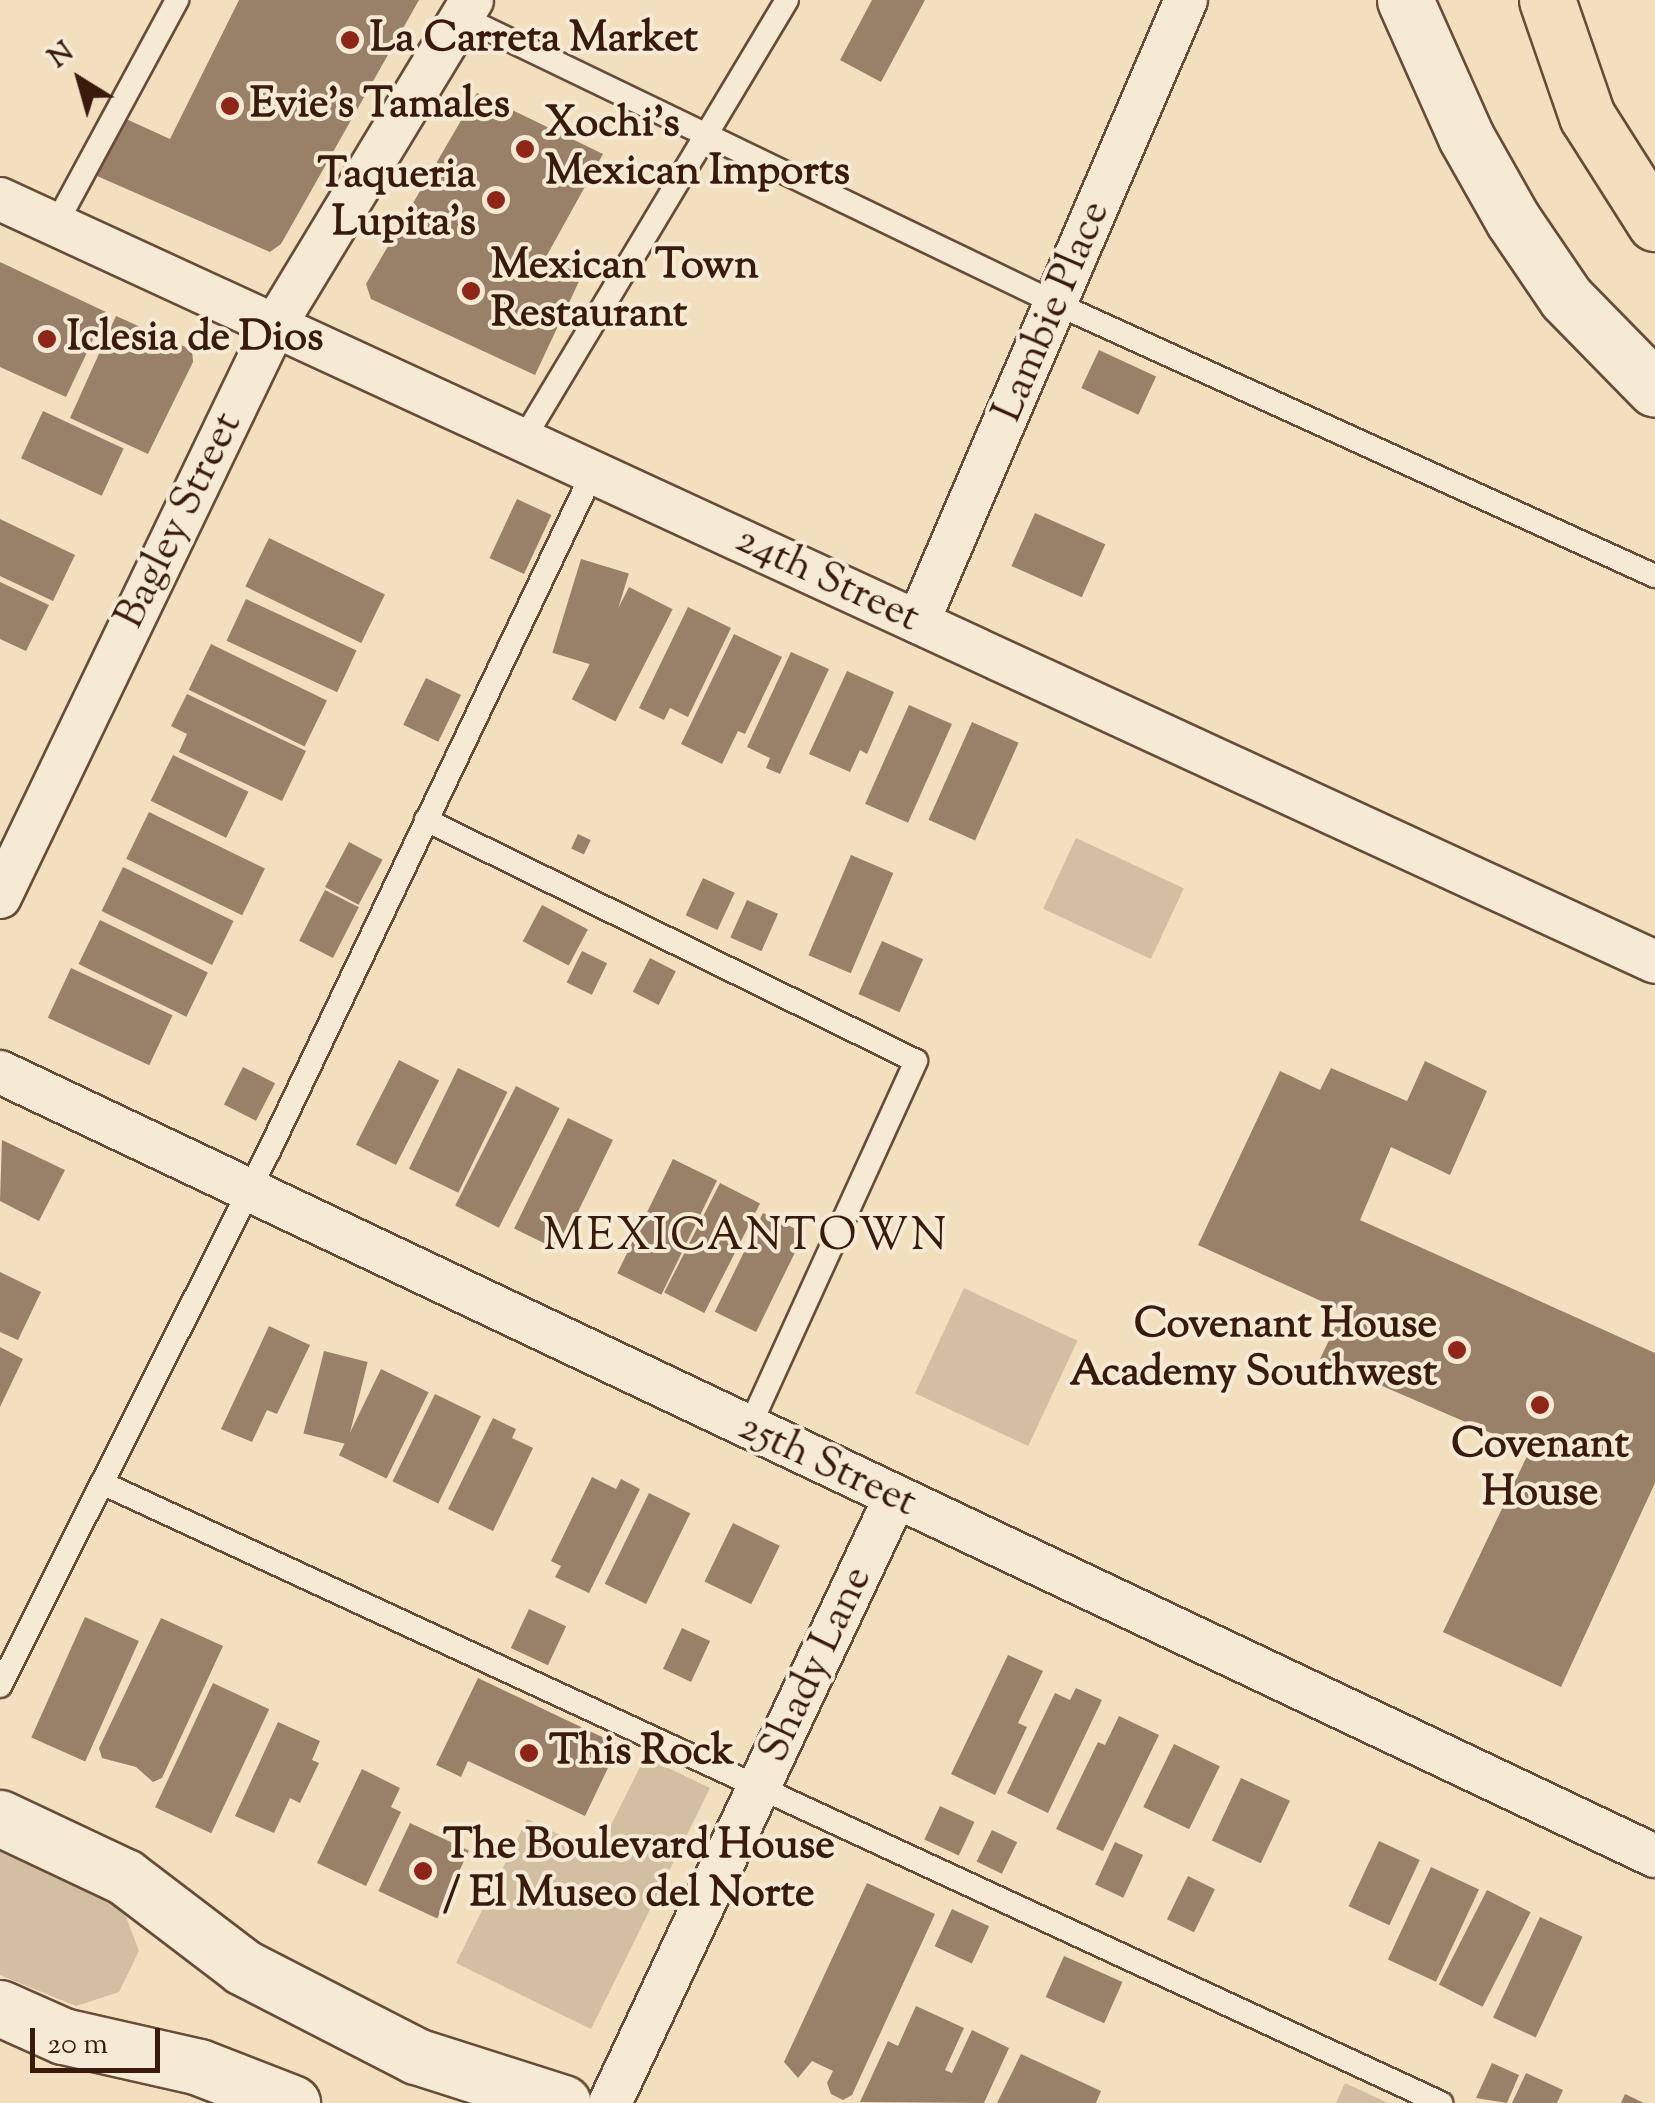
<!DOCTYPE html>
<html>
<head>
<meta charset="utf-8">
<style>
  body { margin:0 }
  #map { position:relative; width:1655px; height:2103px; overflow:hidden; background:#f1dfbe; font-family:"Sorts Mill Goudy",serif }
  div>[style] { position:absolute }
  .green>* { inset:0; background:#d2bea0; transform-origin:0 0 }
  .building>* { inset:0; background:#998169; transform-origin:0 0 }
  .roads { filter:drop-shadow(2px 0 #674c38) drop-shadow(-2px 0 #674c38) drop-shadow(0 2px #674c38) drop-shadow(0 -2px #674c38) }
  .lane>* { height:22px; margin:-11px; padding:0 11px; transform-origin:11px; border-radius:11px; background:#f6ead5 }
  .street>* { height:42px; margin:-21px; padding:0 21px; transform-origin:21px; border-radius:21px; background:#f6ead5 }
  .secondary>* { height:55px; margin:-27.5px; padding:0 27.5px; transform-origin:27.5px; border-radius:27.5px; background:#f6ead5 }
  .highway>* { height:55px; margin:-27.5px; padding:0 27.5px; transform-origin:27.5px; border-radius:27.5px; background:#f1dfbe }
  .dots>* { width:28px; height:28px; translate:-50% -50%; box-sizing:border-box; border:5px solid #f6ead5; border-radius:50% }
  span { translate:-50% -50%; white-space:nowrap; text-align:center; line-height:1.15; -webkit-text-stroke:8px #f6ead5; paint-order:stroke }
  .poi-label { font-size:42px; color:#391b0c; font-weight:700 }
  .left { translate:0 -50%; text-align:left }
  .right { translate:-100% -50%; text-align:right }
  .street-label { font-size:42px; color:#391b0c }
  .neighbourhood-label { font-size:45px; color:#391b0c; letter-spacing:2.5px }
  .north { position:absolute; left:30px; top:30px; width:100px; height:100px; -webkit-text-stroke:8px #f6ead5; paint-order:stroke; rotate:323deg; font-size:28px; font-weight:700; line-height:40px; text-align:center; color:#391b0c }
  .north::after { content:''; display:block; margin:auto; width:35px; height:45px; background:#391b0c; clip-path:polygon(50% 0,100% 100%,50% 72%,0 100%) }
  .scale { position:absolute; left:30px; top:2028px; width:130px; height:45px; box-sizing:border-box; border:5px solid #391b0c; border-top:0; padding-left:12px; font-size:30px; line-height:35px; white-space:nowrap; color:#391b0c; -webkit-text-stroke:8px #f6ead5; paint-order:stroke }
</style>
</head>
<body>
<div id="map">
  <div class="green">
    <div style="left:1076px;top:838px;width:119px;height:78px;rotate:25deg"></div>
    <div style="left:964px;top:1288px;width:125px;height:116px;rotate:25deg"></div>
    <div style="clip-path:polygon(645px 1757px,710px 1788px,591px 2029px,456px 1963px,527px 1819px,597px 1853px)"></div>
    <div style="clip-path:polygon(0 1847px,123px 1909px,139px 1951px,119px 1992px,76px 2006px,0 1975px)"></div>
    <div style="clip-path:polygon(1345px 2083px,1388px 2103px,1336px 2103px)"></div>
  </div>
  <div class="building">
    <div style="clip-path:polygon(239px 0,419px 0,281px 244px,270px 252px,97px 176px,124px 118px,170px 139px)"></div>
    <div style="clip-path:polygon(872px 0,925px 0,881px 82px,840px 60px)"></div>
    <div style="clip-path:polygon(477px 93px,603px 154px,546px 257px,582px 275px,535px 375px,371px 299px,366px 284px)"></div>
    <div style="clip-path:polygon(0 262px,106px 312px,66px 397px,0 367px)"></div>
    <div style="clip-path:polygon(116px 316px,192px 350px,193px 362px,148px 454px,70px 418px)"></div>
    <div style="left:1099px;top:350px;width:63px;height:42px;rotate:25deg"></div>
    <div style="left:43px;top:411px;width:89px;height:52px;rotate:25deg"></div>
    <div style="left:517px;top:499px;width:38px;height:65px;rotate:25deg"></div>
    <div style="left:1035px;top:513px;width:77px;height:58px;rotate:24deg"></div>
    <div style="clip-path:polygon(0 519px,75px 555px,53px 601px,0 576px)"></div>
    <div style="left:269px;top:538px;width:129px;height:54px;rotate:26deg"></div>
    <div style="left:581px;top:559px;width:50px;height:98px;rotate:17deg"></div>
    <div style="clip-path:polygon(0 582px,49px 605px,26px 651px,0 639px)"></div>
    <div style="left:629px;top:587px;width:49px;height:126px;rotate:27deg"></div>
    <div style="left:246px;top:599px;width:122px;height:46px;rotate:25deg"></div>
    <div style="clip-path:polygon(688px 607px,731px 628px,688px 717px,670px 708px,664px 720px,639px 708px)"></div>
    <div style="clip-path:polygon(734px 634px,782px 657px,745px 734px,738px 731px,722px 764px,681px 744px)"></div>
    <div style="left:211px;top:644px;width:129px;height:51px;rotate:26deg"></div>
    <div style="clip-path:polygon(791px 652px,829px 669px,780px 774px,766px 768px,770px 758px,747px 747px)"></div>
    <div style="clip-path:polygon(847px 671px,894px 692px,867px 754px,860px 750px,850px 772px,809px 754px)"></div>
    <div style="left:426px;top:678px;width:39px;height:52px;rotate:26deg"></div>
    <div style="clip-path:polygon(187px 694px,306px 751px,282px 801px,179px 752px,187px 734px,171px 726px)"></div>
    <div style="left:909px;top:705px;width:47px;height:108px;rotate:24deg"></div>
    <div style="left:972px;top:722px;width:51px;height:107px;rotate:24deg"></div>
    <div style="left:173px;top:755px;width:84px;height:51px;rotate:26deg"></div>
    <div style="left:149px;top:812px;width:129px;height:52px;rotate:26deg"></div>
    <div style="left:578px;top:834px;width:14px;height:16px;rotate:25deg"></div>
    <div style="left:349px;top:842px;width:38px;height:51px;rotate:28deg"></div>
    <div style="left:851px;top:855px;width:46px;height:109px;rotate:23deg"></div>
    <div style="left:123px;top:867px;width:123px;height:49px;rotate:26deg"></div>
    <div style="left:703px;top:878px;width:35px;height:41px;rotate:25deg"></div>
    <div style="left:325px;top:890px;width:38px;height:57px;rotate:27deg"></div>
    <div style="left:747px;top:900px;width:34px;height:41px;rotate:24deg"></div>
    <div style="left:542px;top:905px;width:52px;height:41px;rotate:28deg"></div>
    <div style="left:100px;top:920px;width:120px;height:49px;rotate:26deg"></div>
    <div style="left:882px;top:941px;width:45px;height:58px;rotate:24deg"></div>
    <div style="left:582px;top:951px;width:28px;height:35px;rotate:26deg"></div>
    <div style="left:650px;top:958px;width:29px;height:38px;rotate:27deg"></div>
    <div style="left:71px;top:968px;width:112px;height:55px;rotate:25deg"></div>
    <div style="left:399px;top:1060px;width:45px;height:95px;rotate:27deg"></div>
    <div style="clip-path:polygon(1425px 1061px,1487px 1091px,1450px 1175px,1391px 1147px,1360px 1220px,1655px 1353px,1655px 1483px,1561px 1687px,1443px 1632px,1530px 1450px,1320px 1359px,1343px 1311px,1198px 1245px,1280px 1071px,1320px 1090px,1331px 1068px,1407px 1101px)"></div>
    <div style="left:243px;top:1067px;width:36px;height:42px;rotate:27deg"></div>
    <div style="left:458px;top:1068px;width:55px;height:112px;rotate:26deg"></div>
    <div style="left:516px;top:1086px;width:49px;height:134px;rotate:27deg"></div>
    <div style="left:568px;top:1118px;width:50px;height:123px;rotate:26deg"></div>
    <div style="clip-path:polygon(2px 1140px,65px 1170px,39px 1221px,0 1201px)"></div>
    <div style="left:673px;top:1159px;width:49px;height:127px;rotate:26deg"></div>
    <div style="left:720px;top:1183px;width:45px;height:123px;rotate:27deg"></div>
    <div style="left:763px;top:1213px;width:46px;height:110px;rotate:26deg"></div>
    <div style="clip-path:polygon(0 1272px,41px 1292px,18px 1340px,0 1332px)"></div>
    <div style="clip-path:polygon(269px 1326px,310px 1345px,277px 1414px,267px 1410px,252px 1442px,221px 1429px)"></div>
    <div style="clip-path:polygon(0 1347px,23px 1359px,0 1407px)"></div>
    <div style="left:324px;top:1351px;width:45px;height:85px;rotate:14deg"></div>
    <div style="left:381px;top:1369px;width:53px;height:96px;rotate:26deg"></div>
    <div style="left:435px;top:1394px;width:51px;height:97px;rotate:26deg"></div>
    <div style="clip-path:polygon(493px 1418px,516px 1429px,512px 1438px,533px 1448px,493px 1531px,448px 1509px)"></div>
    <div style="clip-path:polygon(592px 1477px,616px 1489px,621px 1479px,640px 1489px,589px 1593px,555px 1577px,561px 1566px,551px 1561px)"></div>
    <div style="left:649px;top:1493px;width:46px;height:101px;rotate:26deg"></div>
    <div style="left:733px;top:1523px;width:52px;height:65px;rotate:26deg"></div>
    <div style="left:529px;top:1609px;width:41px;height:43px;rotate:25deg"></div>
    <div style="left:85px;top:1617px;width:59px;height:132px;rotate:24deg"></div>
    <div style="clip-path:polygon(161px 1618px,223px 1646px,162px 1778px,153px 1782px,136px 1767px,102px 1758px,99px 1748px)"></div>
    <div style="left:682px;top:1628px;width:31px;height:45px;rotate:25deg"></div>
    <div style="clip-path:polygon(1008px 1655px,1043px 1671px,1018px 1723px,1027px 1727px,995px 1795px,951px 1774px)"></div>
    <div style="clip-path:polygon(478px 1678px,619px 1745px,585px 1816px,468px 1761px,461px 1777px,436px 1765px)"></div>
    <div style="left:213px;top:1683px;width:62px;height:137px;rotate:25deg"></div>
    <div style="clip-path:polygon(1076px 1688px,1102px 1700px,1048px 1813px,1007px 1793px,1055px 1693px,1070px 1700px)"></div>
    <div style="clip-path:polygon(1119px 1716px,1159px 1735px,1103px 1851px,1056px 1829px,1098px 1742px,1105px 1745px)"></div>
    <div style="clip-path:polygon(278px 1722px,320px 1741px,312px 1760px,319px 1763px,300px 1803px,290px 1798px,274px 1833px,235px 1816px)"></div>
    <div style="left:1174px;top:1744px;width:51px;height:70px;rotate:26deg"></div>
    <div style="clip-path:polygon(362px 1769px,400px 1788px,391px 1807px,401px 1812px,366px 1886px,317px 1863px)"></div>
    <div style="left:1241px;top:1778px;width:54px;height:69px;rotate:25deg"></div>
    <div style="left:940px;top:1806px;width:38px;height:37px;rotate:25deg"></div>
    <div style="left:410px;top:1823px;width:65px;height:75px;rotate:25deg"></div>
    <div style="left:992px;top:1830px;width:28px;height:35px;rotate:26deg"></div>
    <div style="left:1379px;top:1841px;width:45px;height:72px;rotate:25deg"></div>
    <div style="left:1115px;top:1842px;width:31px;height:47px;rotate:25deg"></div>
    <div style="left:1431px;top:1867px;width:53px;height:102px;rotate:25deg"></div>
    <div style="left:1188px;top:1876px;width:30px;height:48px;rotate:26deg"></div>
    <div style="clip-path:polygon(867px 1883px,935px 1914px,852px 2095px,843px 2100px,831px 2094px,827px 2083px,833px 2071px,812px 2061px,798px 2078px,784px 2062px)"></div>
    <div style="left:1487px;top:1890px;width:49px;height:106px;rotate:27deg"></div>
    <div style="left:952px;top:1909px;width:41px;height:41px;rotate:25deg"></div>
    <div style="left:1540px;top:1917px;width:47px;height:111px;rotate:25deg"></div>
    <div style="left:1064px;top:1956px;width:64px;height:45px;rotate:24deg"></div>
    <div style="clip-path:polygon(916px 2006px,964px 2028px,945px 2070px,952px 2073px,972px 2030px,1009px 2048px,984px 2103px,860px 2102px,888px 2041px,898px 2046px)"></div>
    <div style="clip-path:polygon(1021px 2054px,1101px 2091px,1096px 2103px,997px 2103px)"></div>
    <div style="clip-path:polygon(1492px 2063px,1519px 2075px,1507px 2103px,1476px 2098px)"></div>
    <div style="clip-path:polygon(1526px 2073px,1563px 2090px,1557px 2103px,1512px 2103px)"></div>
    <div style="clip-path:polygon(1625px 2094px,1644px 2103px,1621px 2103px)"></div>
  </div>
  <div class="roads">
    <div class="lane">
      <div style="left:462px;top:17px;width:661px;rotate:25.75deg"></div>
      <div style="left:1057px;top:304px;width:657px;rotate:24.46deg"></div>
      <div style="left:56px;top:224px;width:255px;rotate:-61.6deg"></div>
      <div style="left:523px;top:440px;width:513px;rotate:-59.04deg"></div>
      <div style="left:426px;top:820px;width:546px;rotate:26.19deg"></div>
      <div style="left:916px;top:1061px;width:403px;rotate:114.5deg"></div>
      <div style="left:102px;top:1483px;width:1476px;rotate:24.85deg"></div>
      <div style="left:0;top:1686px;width:599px;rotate:-63.31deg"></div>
      <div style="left:269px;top:1151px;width:752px;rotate:-64.49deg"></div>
    </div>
    <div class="street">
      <div style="left:0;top:199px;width:1822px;rotate:24.75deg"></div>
      <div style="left:918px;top:622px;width:677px;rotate:-66.69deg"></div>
      <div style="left:0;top:897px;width:632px;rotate:-64.33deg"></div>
      <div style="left:274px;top:327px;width:382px;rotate:-58.8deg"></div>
      <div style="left:0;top:1072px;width:1831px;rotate:25.35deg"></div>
      <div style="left:610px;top:2103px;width:669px;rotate:-64.78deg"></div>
    </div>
    <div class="secondary">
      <div style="left:1405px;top:0;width:150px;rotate:66deg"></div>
      <div style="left:1466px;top:137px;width:95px;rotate:60.5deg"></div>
      <div style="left:1513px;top:220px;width:94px;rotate:55.8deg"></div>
      <div style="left:1566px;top:298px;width:127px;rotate:45.6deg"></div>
      <div style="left:0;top:1818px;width:138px;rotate:25.3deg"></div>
      <div style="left:125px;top:1877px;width:148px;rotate:37.3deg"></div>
      <div style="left:243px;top:1967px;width:195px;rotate:27.2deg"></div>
      <div style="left:416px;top:2056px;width:154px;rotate:17.7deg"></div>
      <div style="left:0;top:2008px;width:69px;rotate:24deg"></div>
      <div style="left:63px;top:2036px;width:139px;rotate:12.8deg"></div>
      <div style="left:199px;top:2067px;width:100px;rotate:21.2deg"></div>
    </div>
    <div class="highway">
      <div style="left:1547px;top:0;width:123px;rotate:71deg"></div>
      <div style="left:1587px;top:116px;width:127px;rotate:57.6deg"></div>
    </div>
  </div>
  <div class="dots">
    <div style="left:350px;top:40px;background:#8f2418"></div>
    <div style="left:230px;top:106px;background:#8f2418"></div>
    <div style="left:525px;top:149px;background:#8f2418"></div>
    <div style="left:496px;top:200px;background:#8f2418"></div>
    <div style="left:471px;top:291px;background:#8f2418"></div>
    <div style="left:47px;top:339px;background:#8f2418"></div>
    <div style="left:1457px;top:1350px;background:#8f2418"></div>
    <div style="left:1540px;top:1405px;background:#8f2418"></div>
    <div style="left:529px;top:1753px;background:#8f2418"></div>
    <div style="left:423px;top:1871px;background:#8f2418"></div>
  </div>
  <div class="poi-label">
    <span class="left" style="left:370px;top:40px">La Carreta Market</span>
    <span class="left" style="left:250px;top:106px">Evie's Tamales</span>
    <span class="left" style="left:545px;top:149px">Xochi's<br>Mexican Imports</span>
    <span class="right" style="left:476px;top:200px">Taqueria<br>Lupita's</span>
    <span class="left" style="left:491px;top:291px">Mexican Town<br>Restaurant</span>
    <span class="left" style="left:67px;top:339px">Iclesia de Dios</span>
    <span class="right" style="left:1437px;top:1350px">Covenant House<br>Academy Southwest</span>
    <span style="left:1540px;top:1470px">Covenant<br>House</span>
    <span class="left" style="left:549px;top:1753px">This Rock</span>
    <span class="left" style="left:443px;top:1871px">The Boulevard House<br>/ El Museo del Norte</span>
  </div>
  <div class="street-label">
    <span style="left:1053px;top:312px;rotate:-67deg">Lambie Place</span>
    <span style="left:180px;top:521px;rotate:-64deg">Bagley Street</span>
    <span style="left:827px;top:580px;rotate:25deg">24th Street</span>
    <span style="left:827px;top:1466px;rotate:25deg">25th Street</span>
    <span style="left:817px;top:1665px;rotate:-65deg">Shady Lane</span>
  </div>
  <div class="neighbourhood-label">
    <span style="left:746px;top:1239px">MEXICANTOWN</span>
  </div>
  <div class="north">N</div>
  <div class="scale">20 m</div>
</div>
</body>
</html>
